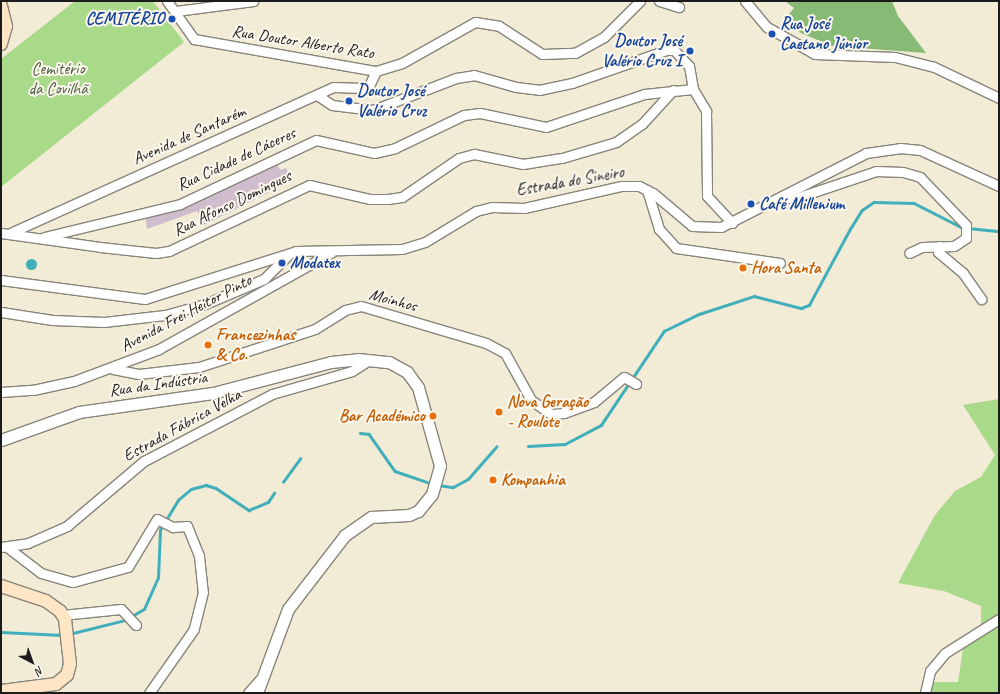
<!DOCTYPE html>
<html>
<head>
<meta charset="utf-8">
<style>
  body { margin:0 }
  #map { position:relative; width:1000px; height:694px; overflow:hidden; background:#f2ecd6; font-family:Caveat,sans-serif }
  div>[style] { position:absolute }
  .industrial>* { inset:0; background:#cfbdce }
  .green>* { inset:0; background:#a8da89 }
  .forest>* { inset:0; background:#86ba75 }
  .water>* { inset:0; background:#40afbb }
  .round { border-radius:50% }
  .stream>* { height:2.5px; margin:-1.25px; padding:0 1.25px; transform-origin:1.25px; border-radius:1.25px; background:#40afbb }
  .roads { filter:drop-shadow(1px 0 #878479) drop-shadow(-1px 0 #878479) drop-shadow(0 1px #878479) drop-shadow(0 -1px #878479) }
  .minor>* { height:9px; margin:-4.5px; padding:0 4.5px; transform-origin:4.5px; border-radius:4.5px; background:#fff }
  .tertiary>* { height:11px; margin:-5.5px; padding:0 5.5px; transform-origin:5.5px; border-radius:5.5px; background:#fff }
  .secondary>* { height:12px; margin:-6px; padding:0 6px; transform-origin:6px; border-radius:6px; background:#fde5c5 }
  .dots>* { width:11px; height:11px; translate:-50% -50%; box-sizing:border-box; border:2px solid #fbf7ec; border-radius:50% }
  span { translate:-50% -50%; white-space:nowrap; text-align:center; line-height:1.15; -webkit-text-stroke:4px #fbf7ec; paint-order:stroke }
  .transit-label { font-size:17px; color:#164399; font-weight:700 }
  .right { translate:-100% -50%; text-align:right }
  .left { translate:0 -50%; text-align:left }
  .street-label { font-size:17px; color:#1c1c1c }
  .park-label { font-size:17px; color:#4d5e42 }
  .food-label { font-size:17px; color:#c56008; font-weight:700 }
  .frame { position:absolute; inset:0; border:2px solid #1c1c1c; pointer-events:none }
  .north { position:absolute; left:12px; top:642px; width:40px; height:40px; -webkit-text-stroke:3px #fbf7ec; paint-order:stroke; rotate:139deg; font-size:11px; font-weight:700; line-height:16px; text-align:center; color:#1c1c1c }
  .north::after { content:''; display:block; margin:auto; width:14px; height:18px; background:#1c1c1c; clip-path:polygon(50% 0,100% 100%,50% 72%,0 100%) }
</style>
</head>
<body>
<div id="map">
  <div class="industrial">
    <div style="clip-path:polygon(276px 161px,280px 170px,286px 168px,292px 181px,204px 225px,197px 211px,147px 229px,145px 215px)"></div>
  </div>
  <div class="green">
    <div style="clip-path:polygon(75px 1px,153px 1px,184px 42px,1px 187px,1px 59px)"></div>
    <div style="clip-path:polygon(999px 399px,999px 693px,926px 693px,931px 682px,958px 682px,964px 642px,981px 625px,981px 606px,944px 591px,898px 583px,935px 515px,955px 491px,981px 477px,995px 455px,963px 405px)"></div>
  </div>
  <div class="forest">
    <div style="clip-path:polygon(785px 1px,892px 1px,898px 16px,926px 53px,832px 46px,801px 33px,785px 19px,794px 8px)"></div>
  </div>
  <div class="water">
    <div class="round" style="left:25.5px;top:258.5px;width:11px;height:11px"></div>
  </div>
  <div class="stream">
    <div style="left:968px;top:228px;width:31px;rotate:6deg"></div>
    <div style="left:360px;top:433px;width:9px;rotate:6deg"></div>
    <div style="left:369px;top:434px;width:45px;rotate:54.9deg"></div>
    <div style="left:395px;top:471px;width:40px;rotate:18.9deg"></div>
    <div style="left:528px;top:446px;width:37px;rotate:-3deg"></div>
    <div style="left:565px;top:444px;width:41px;rotate:-27.8deg"></div>
    <div style="left:601px;top:425px;width:113px;rotate:-56.2deg"></div>
    <div style="left:664px;top:331px;width:39px;rotate:-26deg"></div>
    <div style="left:699px;top:314px;width:58px;rotate:-18.1deg"></div>
    <div style="left:754px;top:296px;width:49px;rotate:14.3deg"></div>
    <div style="left:801px;top:308px;width:9px;rotate:-21deg"></div>
    <div style="left:809px;top:305px;width:86px;rotate:-61.7deg"></div>
    <div style="left:850px;top:229px;width:22px;rotate:-58deg"></div>
    <div style="left:862px;top:210px;width:14px;rotate:-34deg"></div>
    <div style="left:874px;top:202px;width:40px;rotate:1.4deg"></div>
    <div style="left:914px;top:203px;width:55px;rotate:27deg"></div>
    <div style="left:283px;top:482px;width:29px;rotate:-54deg"></div>
    <div style="left:438px;top:485px;width:15px;rotate:8deg"></div>
    <div style="left:453px;top:487px;width:17px;rotate:-28deg"></div>
    <div style="left:468px;top:479px;width:43px;rotate:-48.8deg"></div>
    <div style="left:1px;top:632px;width:61px;rotate:2.8deg"></div>
    <div style="left:69px;top:634px;width:58px;rotate:-14deg"></div>
    <div style="left:125px;top:620px;width:22px;rotate:-30deg"></div>
    <div style="left:144px;top:609px;width:34px;rotate:-66deg"></div>
    <div style="left:158px;top:578px;width:48px;rotate:-87.6deg"></div>
    <div style="left:160px;top:530px;width:35px;rotate:-59deg"></div>
    <div style="left:178px;top:500px;width:17px;rotate:-40deg"></div>
    <div style="left:191px;top:489px;width:16px;rotate:-15deg"></div>
    <div style="left:206px;top:485px;width:10px;rotate:17deg"></div>
    <div style="left:216px;top:488px;width:40px;rotate:34deg"></div>
    <div style="left:249px;top:510px;width:21px;rotate:-23deg"></div>
    <div style="left:268px;top:502px;width:11px;rotate:-56deg"></div>
  </div>
  <div class="roads">
    <div class="minor">
      <div style="left:167px;top:1px;width:47px;rotate:54.6deg"></div>
      <div style="left:194px;top:39px;width:185px;rotate:10deg"></div>
      <div style="left:376px;top:71px;width:27px;rotate:-17deg"></div>
      <div style="left:402px;top:63px;width:84px;rotate:-29.3deg"></div>
      <div style="left:475px;top:22px;width:24px;rotate:9deg"></div>
      <div style="left:499px;top:26px;width:51px;rotate:33.1deg"></div>
      <div style="left:542px;top:54px;width:33px;rotate:-2deg"></div>
      <div style="left:575px;top:53px;width:33px;rotate:-29deg"></div>
      <div style="left:604px;top:37px;width:51px;rotate:-45deg"></div>
      <div style="left:659px;top:1px;width:21px;rotate:17deg"></div>
      <div style="left:745px;top:1px;width:34px;rotate:50deg"></div>
      <div style="left:767px;top:27px;width:55px;rotate:29.4deg"></div>
      <div style="left:815px;top:54px;width:80px;rotate:2.1deg"></div>
      <div style="left:895px;top:57px;width:40px;rotate:14.4deg"></div>
      <div style="left:934px;top:67px;width:72px;rotate:25.5deg"></div>
      <div style="left:176px;top:11px;width:78px;rotate:-7.4deg"></div>
      <div style="left:317px;top:95px;width:18px;rotate:34deg"></div>
      <div style="left:332px;top:105px;width:41px;rotate:7deg"></div>
      <div style="left:373px;top:110px;width:89px;rotate:-21.1deg"></div>
      <div style="left:456px;top:78px;width:18px;rotate:-9deg"></div>
      <div style="left:474px;top:75px;width:44px;rotate:15.9deg"></div>
      <div style="left:516px;top:87px;width:23px;rotate:7deg"></div>
      <div style="left:539px;top:90px;width:34px;rotate:-12deg"></div>
      <div style="left:572px;top:83px;width:100px;rotate:-19.3deg"></div>
      <div style="left:666px;top:50px;width:8px"></div>
      <div style="left:674px;top:50px;width:22px;rotate:47deg"></div>
      <div style="left:689px;top:66px;width:23px;rotate:80deg"></div>
      <div style="left:693px;top:89px;width:26px;rotate:59deg"></div>
      <div style="left:706px;top:111px;width:85px;rotate:89.3deg"></div>
      <div style="left:707px;top:196px;width:37px;rotate:47deg"></div>
      <div style="left:647px;top:190px;width:41px;rotate:72.9deg"></div>
      <div style="left:659px;top:229px;width:25px;rotate:48deg"></div>
      <div style="left:676px;top:248px;width:105px;rotate:8.2deg"></div>
      <div style="left:782px;top:196px;width:11px;rotate:15deg"></div>
      <div style="left:793px;top:199px;width:88px;rotate:-18.6deg"></div>
      <div style="left:876px;top:171px;width:27px;rotate:2deg"></div>
      <div style="left:903px;top:172px;width:18px;rotate:16deg"></div>
      <div style="left:920px;top:177px;width:66px;rotate:46.2deg"></div>
      <div style="left:966px;top:225px;width:13px;rotate:90deg"></div>
      <div style="left:966px;top:238px;width:14px;rotate:146deg"></div>
      <div style="left:954px;top:246px;width:32px;rotate:178deg"></div>
      <div style="left:922px;top:247px;width:14px;rotate:155deg"></div>
      <div style="left:1px;top:233px;width:100px;rotate:8deg"></div>
      <div style="left:100px;top:247px;width:56px;rotate:6.1deg"></div>
      <div style="left:156px;top:253px;width:13px;rotate:-9deg"></div>
      <div style="left:169px;top:251px;width:155px;rotate:-25.2deg"></div>
      <div style="left:309px;top:185px;width:63px;rotate:12.9deg"></div>
      <div style="left:370px;top:199px;width:18px"></div>
      <div style="left:388px;top:199px;width:14px;rotate:-8deg"></div>
      <div style="left:402px;top:197px;width:69px;rotate:-34.4deg"></div>
      <div style="left:459px;top:158px;width:16px;rotate:-15deg"></div>
      <div style="left:474px;top:154px;width:50px;rotate:11.5deg"></div>
      <div style="left:523px;top:164px;width:39px;rotate:-9deg"></div>
      <div style="left:562px;top:158px;width:56px;rotate:-16.5deg"></div>
      <div style="left:616px;top:142px;width:32px;rotate:-35deg"></div>
      <div style="left:642px;top:124px;width:46px;rotate:-47.6deg"></div>
      <div style="left:10px;top:233px;width:355px;rotate:-24.3deg"></div>
      <div style="left:334px;top:87px;width:34px;rotate:2deg"></div>
      <div style="left:368px;top:88px;width:19px;rotate:-65deg"></div>
      <div style="left:44px;top:237px;width:140px;rotate:-13.6deg"></div>
      <div style="left:180px;top:204px;width:150px;rotate:-25.2deg"></div>
      <div style="left:316px;top:140px;width:59px;rotate:12.6deg"></div>
      <div style="left:374px;top:153px;width:22px;rotate:-13deg"></div>
      <div style="left:395px;top:148px;width:76px;rotate:-25.6deg"></div>
      <div style="left:464px;top:115px;width:16px;rotate:-7deg"></div>
      <div style="left:480px;top:113px;width:67px;rotate:12deg"></div>
      <div style="left:546px;top:127px;width:103px;rotate:-18.6deg"></div>
      <div style="left:644px;top:94px;width:49px;rotate:-5.8deg"></div>
      <div style="left:939px;top:246px;width:6px;rotate:99deg"></div>
      <div style="left:938px;top:252px;width:33px;rotate:40deg"></div>
      <div style="left:963px;top:273px;width:32px;rotate:55deg"></div>
      <div style="left:1px;top:280px;width:145px;rotate:7.5deg"></div>
      <div style="left:145px;top:299px;width:158px;rotate:-17.6deg"></div>
      <div style="left:296px;top:251px;width:106px;rotate:-1.1deg"></div>
      <div style="left:402px;top:249px;width:24px;rotate:-17deg"></div>
      <div style="left:425px;top:242px;width:60px;rotate:-31.3deg"></div>
      <div style="left:476px;top:211px;width:16px;rotate:-14deg"></div>
      <div style="left:492px;top:207px;width:32px;rotate:2deg"></div>
      <div style="left:524px;top:208px;width:99px;rotate:-12.8deg"></div>
      <div style="left:621px;top:186px;width:18px"></div>
      <div style="left:639px;top:186px;width:16px;rotate:27deg"></div>
      <div style="left:653px;top:193px;width:51px;rotate:40.2deg"></div>
      <div style="left:692px;top:226px;width:29px;rotate:2deg"></div>
      <div style="left:721px;top:227px;width:163px;rotate:-27deg"></div>
      <div style="left:866px;top:153px;width:34px;rotate:-8deg"></div>
      <div style="left:900px;top:148px;width:20px;rotate:6deg"></div>
      <div style="left:920px;top:150px;width:87px;rotate:24.5deg"></div>
      <div style="left:1px;top:312px;width:52px;rotate:8.9deg"></div>
      <div style="left:52px;top:320px;width:52px;rotate:2.2deg"></div>
      <div style="left:104px;top:322px;width:61px;rotate:-6.5deg"></div>
      <div style="left:165px;top:315px;width:41px;rotate:-15.4deg"></div>
      <div style="left:205px;top:304px;width:64px;rotate:-23deg"></div>
      <div style="left:264px;top:279px;width:35px;rotate:-45deg"></div>
      <div style="left:113px;top:369px;width:26px;rotate:11deg"></div>
      <div style="left:139px;top:374px;width:60px;rotate:-6.7deg"></div>
      <div style="left:199px;top:367px;width:122px;rotate:-18.1deg"></div>
      <div style="left:315px;top:329px;width:36px;rotate:-32deg"></div>
      <div style="left:345px;top:310px;width:16px;rotate:-14deg"></div>
      <div style="left:361px;top:306px;width:130px;rotate:16.5deg"></div>
      <div style="left:486px;top:343px;width:21px;rotate:28deg"></div>
      <div style="left:505px;top:353px;width:54px;rotate:61deg"></div>
      <div style="left:531px;top:400px;width:24px;rotate:35deg"></div>
      <div style="left:551px;top:414px;width:13px;rotate:-4deg"></div>
      <div style="left:564px;top:413px;width:32px;rotate:-20deg"></div>
      <div style="left:594px;top:402px;width:39px;rotate:-40deg"></div>
      <div style="left:624px;top:377px;width:14px;rotate:30deg"></div>
      <div style="left:1px;top:392px;width:32px;rotate:-4deg"></div>
      <div style="left:33px;top:390px;width:42px;rotate:-12.4deg"></div>
      <div style="left:74px;top:381px;width:91px;rotate:-20.6deg"></div>
      <div style="left:159px;top:349px;width:197px;rotate:-29.2deg"></div>
      <div style="left:1px;top:547px;width:27px;rotate:-8deg"></div>
      <div style="left:28px;top:543px;width:43px;rotate:-23.6deg"></div>
      <div style="left:67px;top:526px;width:101px;rotate:-40.2deg"></div>
      <div style="left:144px;top:461px;width:144px;rotate:-27.6deg"></div>
      <div style="left:272px;top:394px;width:83px;rotate:-16deg"></div>
      <div style="left:352px;top:371px;width:20px;rotate:-33deg"></div>
      <div style="left:7px;top:547px;width:43px;rotate:37.4deg"></div>
      <div style="left:41px;top:573px;width:33px;rotate:16deg"></div>
      <div style="left:73px;top:582px;width:57px;rotate:-15.3deg"></div>
      <div style="left:128px;top:567px;width:56px;rotate:-58.9deg"></div>
      <div style="left:157px;top:519px;width:18px;rotate:27deg"></div>
      <div style="left:173px;top:527px;width:14px;rotate:-4deg"></div>
      <div style="left:187px;top:526px;width:32px;rotate:68deg"></div>
      <div style="left:199px;top:556px;width:36px;rotate:84deg"></div>
      <div style="left:203px;top:592px;width:38px;rotate:104deg"></div>
      <div style="left:194px;top:629px;width:78px;rotate:125.1deg"></div>
      <div style="left:62px;top:615px;width:59px;rotate:-5.8deg"></div>
      <div style="left:121px;top:609px;width:22px;rotate:47deg"></div>
      <div style="left:248px;top:693px;width:18px;rotate:-49deg"></div>
      <div style="left:925px;top:693px;width:23px;rotate:-77deg"></div>
      <div style="left:930px;top:671px;width:23px;rotate:-50deg"></div>
      <div style="left:945px;top:653px;width:64px;rotate:-32.2deg"></div>
    </div>
    <div class="tertiary">
      <div style="left:1px;top:440px;width:83px;rotate:-19.7deg"></div>
      <div style="left:79px;top:412px;width:135px;rotate:-8.1deg"></div>
      <div style="left:213px;top:393px;width:122px;rotate:-14.7deg"></div>
      <div style="left:331px;top:362px;width:27px;rotate:-6deg"></div>
      <div style="left:358px;top:359px;width:31px;rotate:6deg"></div>
      <div style="left:389px;top:362px;width:21px;rotate:29deg"></div>
      <div style="left:407px;top:372px;width:19px;rotate:54deg"></div>
      <div style="left:418px;top:387px;width:82px;rotate:74.4deg"></div>
      <div style="left:440px;top:466px;width:29px;rotate:106deg"></div>
      <div style="left:432px;top:494px;width:22px;rotate:129deg"></div>
      <div style="left:418px;top:511px;width:10px;rotate:156deg"></div>
      <div style="left:409px;top:515px;width:38px;rotate:177deg"></div>
      <div style="left:371px;top:517px;width:32px;rotate:145deg"></div>
      <div style="left:345px;top:535px;width:93px;rotate:127.6deg"></div>
      <div style="left:288px;top:609px;width:90px;rotate:110.3deg"></div>
    </div>
    <div class="secondary">
      <div style="left:1px;top:6px;width:21px;rotate:76deg"></div>
      <div style="left:6px;top:26px;width:19px;rotate:106deg"></div>
      <div style="left:1px;top:586px;width:47px;rotate:18.4deg"></div>
      <div style="left:46px;top:601px;width:17px;rotate:36deg"></div>
      <div style="left:60px;top:611px;width:9px;rotate:58deg"></div>
      <div style="left:65px;top:619px;width:45px;rotate:83.7deg"></div>
      <div style="left:70px;top:664px;width:11px;rotate:105deg"></div>
      <div style="left:67px;top:675px;width:14px;rotate:141deg"></div>
      <div style="left:56px;top:684px;width:55px;rotate:172.7deg"></div>
    </div>
  </div>
  <div class="dots">
    <div style="left:172px;top:19px;background:#1a4fb4"></div>
    <div style="left:772px;top:34px;background:#1a4fb4"></div>
    <div style="left:690px;top:51px;background:#1a4fb4"></div>
    <div style="left:349px;top:101px;background:#1a4fb4"></div>
    <div style="left:751px;top:204px;background:#1a4fb4"></div>
    <div style="left:282px;top:263px;background:#1a4fb4"></div>
    <div style="left:743px;top:268px;background:#e8710a"></div>
    <div style="left:208px;top:345px;background:#e8710a"></div>
    <div style="left:499px;top:412px;background:#e8710a"></div>
    <div style="left:433px;top:416px;background:#e8710a"></div>
    <div style="left:493px;top:480px;background:#e8710a"></div>
  </div>
  <div class="transit-label">
    <span class="right" style="left:164px;top:19px">CEMITÉRIO</span>
    <span class="left" style="left:780px;top:34px">Rua José<br>Caetano Júnior</span>
    <span class="right" style="left:682px;top:51px">Doutor José<br>Valério Cruz I</span>
    <span class="left" style="left:357px;top:101px">Doutor José<br>Valério Cruz</span>
    <span class="left" style="left:759px;top:204px">Café Millenium</span>
    <span class="left" style="left:290px;top:263px">Modatex</span>
  </div>
  <div class="street-label">
    <span style="left:303px;top:42px;rotate:9deg">Rua Doutor Alberto Rato</span>
    <span style="left:189px;top:135px;rotate:-24deg">Avenida de Santarém</span>
    <span style="left:236px;top:159px;rotate:-25deg">Rua Cidade de Cáceres</span>
    <span style="left:570px;top:181px;rotate:-10deg">Estrada do Sineiro</span>
    <span style="left:232px;top:203px;rotate:-26deg">Rua Afonso Domingues</span>
    <span style="left:393px;top:300px;rotate:15deg">Moinhos</span>
    <span style="left:186px;top:313px;rotate:-28deg">Avenida Frei Heitor Pinto</span>
    <span style="left:158px;top:384px;rotate:-8deg">Rua da Indústria</span>
    <span style="left:182px;top:425px;rotate:-29deg">Estrada Fábrica Velha</span>
  </div>
  <div class="park-label">
    <span style="left:58px;top:79px">Cemitério<br>da Covilhã</span>
  </div>
  <div class="food-label">
    <span class="left" style="left:751px;top:268px">Hora Santa</span>
    <span class="left" style="left:216px;top:345px">Francezinhas<br>&amp; Co.</span>
    <span class="left" style="left:507px;top:412px">Nova Geração<br>- Roulote</span>
    <span class="right" style="left:425px;top:416px">Bar Académico</span>
    <span class="left" style="left:501px;top:480px">Kompanhia</span>
  </div>
  <div class="frame"></div>
  <div class="north">N</div>
</div>
</body>
</html>
